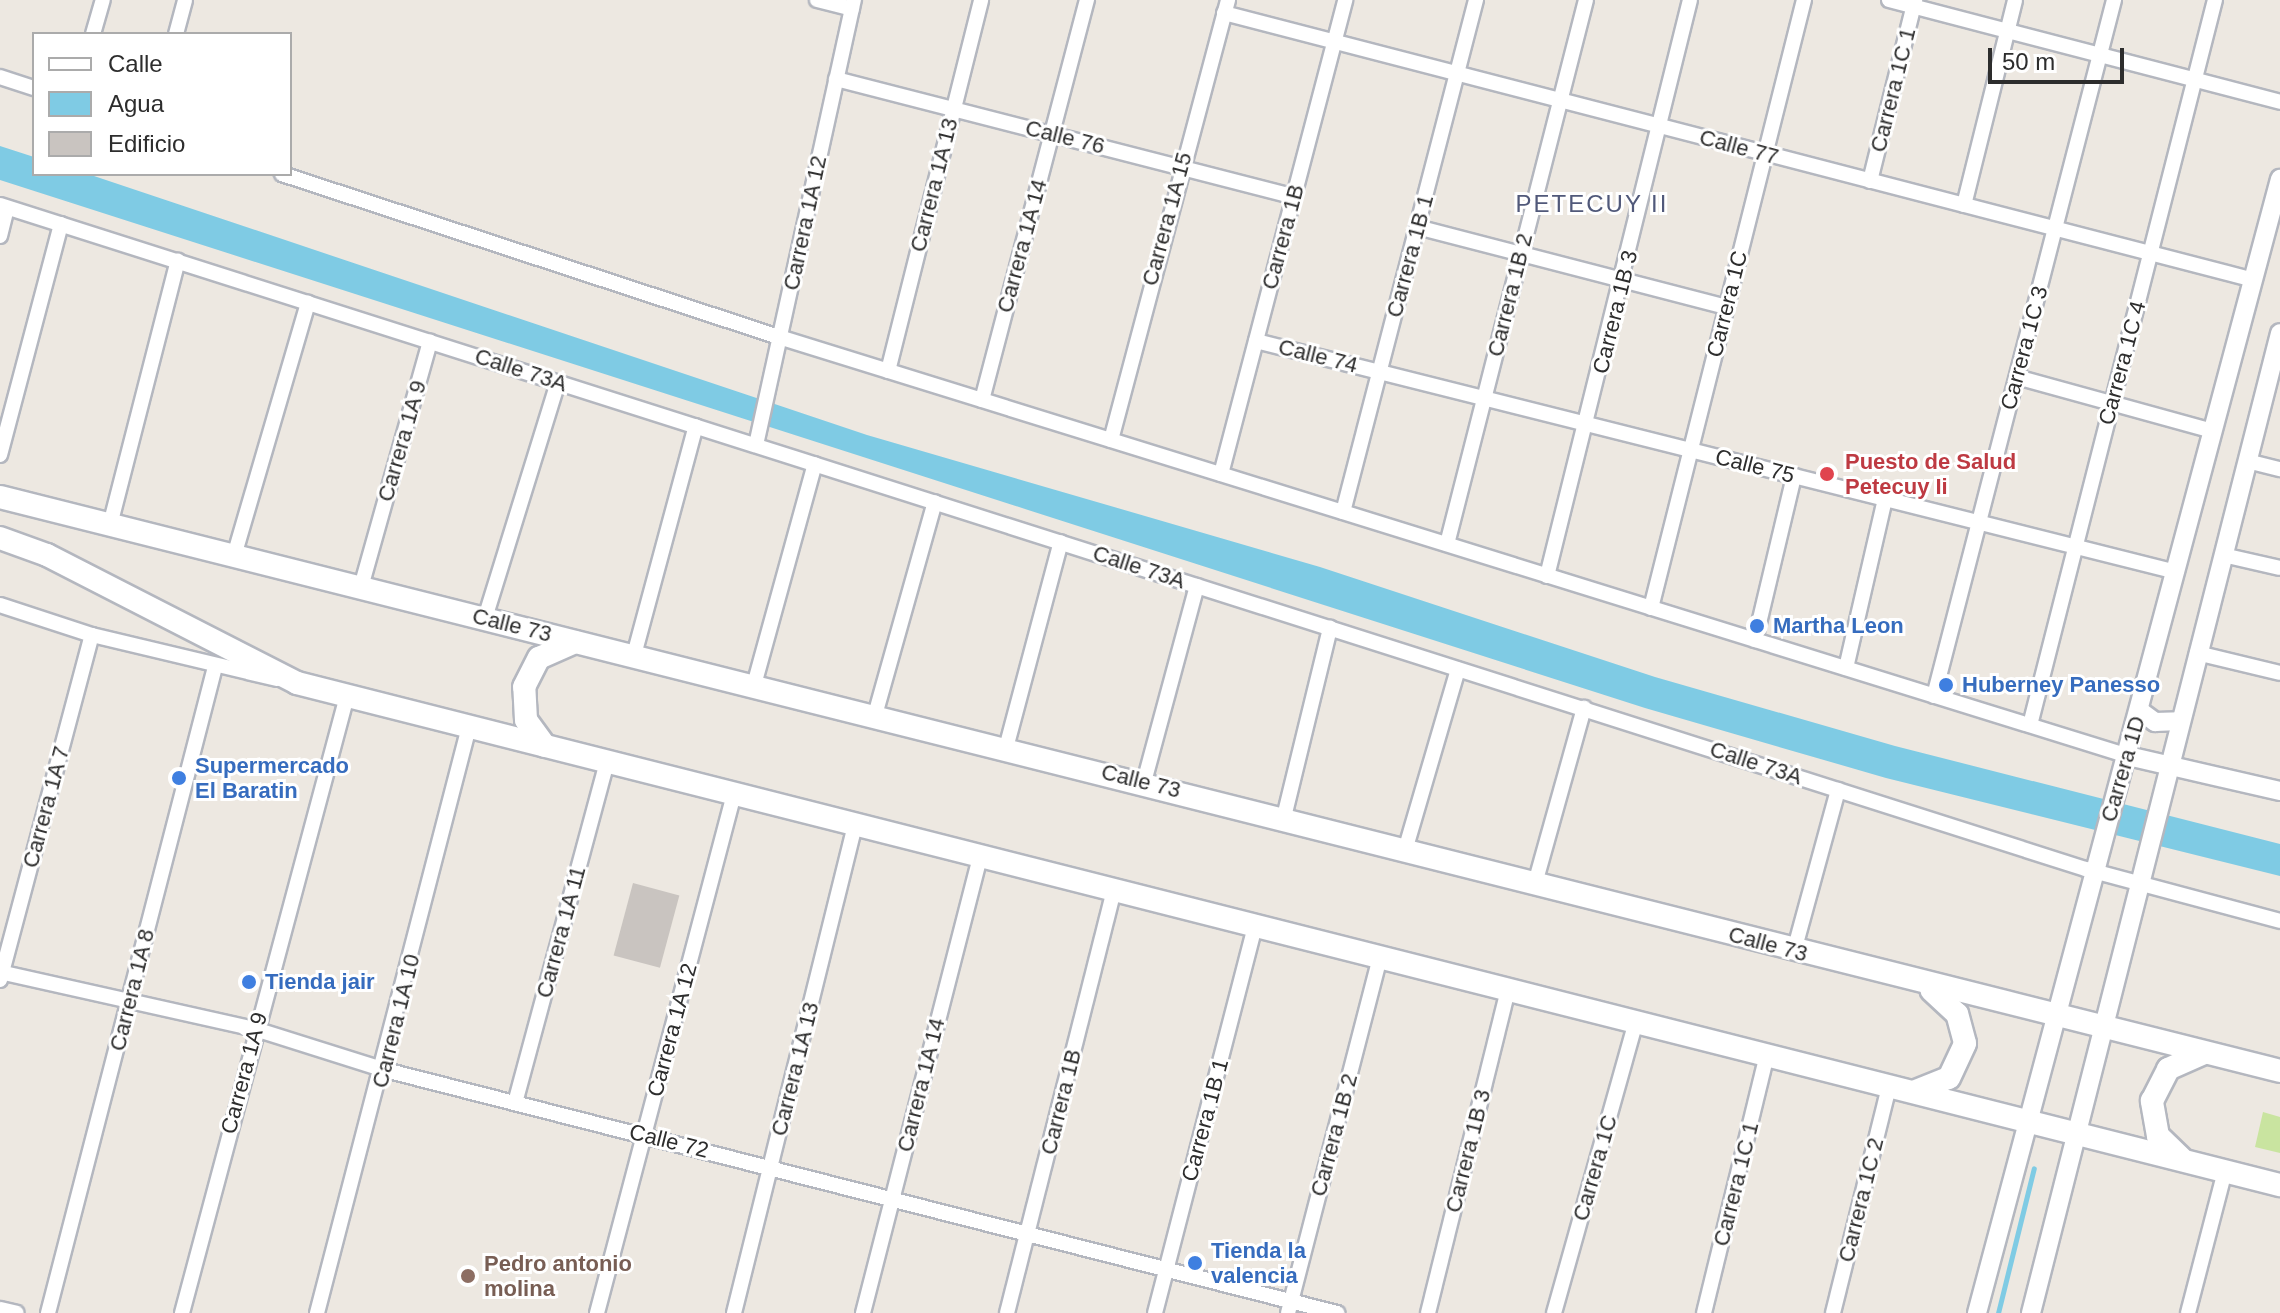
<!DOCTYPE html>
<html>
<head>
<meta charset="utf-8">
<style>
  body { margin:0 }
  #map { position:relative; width:2280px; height:1313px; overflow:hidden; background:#ede8e1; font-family:Helvetica,sans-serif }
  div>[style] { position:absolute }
  .pitch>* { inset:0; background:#c9e4a0 }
  .water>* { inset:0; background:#7fcbe4 }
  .stream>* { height:5px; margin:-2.5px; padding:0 2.5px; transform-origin:2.5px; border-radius:2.5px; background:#7fcbe4 }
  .building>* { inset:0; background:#c9c4c0; transform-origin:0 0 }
  .roads { filter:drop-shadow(2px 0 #b4b7bf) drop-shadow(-2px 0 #b4b7bf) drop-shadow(0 2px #b4b7bf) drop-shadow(0 -2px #b4b7bf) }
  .minor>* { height:14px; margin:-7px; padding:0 7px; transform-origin:7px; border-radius:7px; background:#fff }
  .tertiary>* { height:18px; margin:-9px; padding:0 9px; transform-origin:9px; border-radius:9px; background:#fff }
  .secondary>* { height:22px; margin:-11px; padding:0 11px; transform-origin:11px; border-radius:11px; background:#fff }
  .dots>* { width:22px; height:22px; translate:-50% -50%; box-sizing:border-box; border:4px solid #fff; border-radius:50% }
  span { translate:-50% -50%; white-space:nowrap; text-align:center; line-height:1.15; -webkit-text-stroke:6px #fff; paint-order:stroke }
  .street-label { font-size:22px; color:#2d2d2d }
  .health-label { font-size:22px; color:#be3a42; font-weight:700 }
  .left { translate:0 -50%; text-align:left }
  .shop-label { font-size:22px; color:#366cbe; font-weight:700 }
  .education-label { font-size:22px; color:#785e54; font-weight:700 }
  .neighbourhood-label { font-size:24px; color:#51597a; letter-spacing:2px }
  .legend { position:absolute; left:32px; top:32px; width:260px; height:144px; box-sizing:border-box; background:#fff; border:2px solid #ababab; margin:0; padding:10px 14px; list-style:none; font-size:24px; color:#2d2d2d }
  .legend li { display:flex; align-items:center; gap:16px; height:40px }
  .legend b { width:40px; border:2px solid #ababab }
  .scale { position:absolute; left:1988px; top:48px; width:136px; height:36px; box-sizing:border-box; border:4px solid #2d2d2d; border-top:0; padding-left:10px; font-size:24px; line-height:28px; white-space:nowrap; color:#2d2d2d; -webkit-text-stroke:6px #fff; paint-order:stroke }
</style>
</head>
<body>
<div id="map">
  <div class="pitch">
    <div style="clip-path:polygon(2263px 1112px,2280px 1117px,2280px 1153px,2255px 1147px)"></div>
  </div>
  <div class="water">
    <div style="clip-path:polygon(0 146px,34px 157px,34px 174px,88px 174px,867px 435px,1320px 567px,1655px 677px,1895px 746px,2280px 844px,2280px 876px,1886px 778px,1645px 708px,0 180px)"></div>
  </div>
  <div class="stream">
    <div style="left:1998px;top:1313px;width:149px;rotate:-76.1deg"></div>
  </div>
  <div class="building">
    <div style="left:633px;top:883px;width:48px;height:75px;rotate:15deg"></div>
  </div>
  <div class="roads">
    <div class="minor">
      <div style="left:817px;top:0;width:36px;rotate:14deg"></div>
      <div style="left:1889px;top:0;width:404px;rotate:14.6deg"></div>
      <div style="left:1224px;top:13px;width:1064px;rotate:14.53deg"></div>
      <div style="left:93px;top:34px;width:35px;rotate:-74deg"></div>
      <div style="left:176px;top:34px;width:35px;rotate:-75deg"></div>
      <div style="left:0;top:77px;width:36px;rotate:18deg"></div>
      <div style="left:836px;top:79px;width:472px;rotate:14.4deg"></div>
      <div style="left:282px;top:174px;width:523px;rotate:18.16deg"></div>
      <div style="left:779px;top:337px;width:1413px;rotate:17.25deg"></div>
      <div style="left:1870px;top:181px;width:187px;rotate:-76deg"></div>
      <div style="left:0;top:205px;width:2189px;rotate:17.66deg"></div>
      <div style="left:2086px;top:869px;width:201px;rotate:15deg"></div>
      <div style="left:1964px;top:205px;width:211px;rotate:-76deg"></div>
      <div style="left:1417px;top:227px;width:320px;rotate:14.5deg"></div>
      <div style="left:0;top:236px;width:29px;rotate:-76deg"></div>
      <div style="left:1256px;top:341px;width:949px;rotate:14.09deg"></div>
      <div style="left:888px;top:371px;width:382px;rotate:-75.9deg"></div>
      <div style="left:2017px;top:377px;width:203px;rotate:15.4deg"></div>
      <div style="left:982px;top:400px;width:414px;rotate:-75.3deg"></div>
      <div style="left:1111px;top:440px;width:455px;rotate:-75.1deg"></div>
      <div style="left:756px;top:445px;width:456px;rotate:-77.6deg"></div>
      <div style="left:0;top:455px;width:239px;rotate:-75.2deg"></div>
      <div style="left:2247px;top:461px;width:34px;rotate:14deg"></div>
      <div style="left:1221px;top:474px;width:490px;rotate:-75.3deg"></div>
      <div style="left:1343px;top:512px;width:529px;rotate:-75.44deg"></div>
      <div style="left:110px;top:525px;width:273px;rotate:-75.6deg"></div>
      <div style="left:1447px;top:544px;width:561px;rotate:-75.67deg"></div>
      <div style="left:2223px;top:555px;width:58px;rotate:12.8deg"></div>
      <div style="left:234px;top:556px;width:264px;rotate:-73.7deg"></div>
      <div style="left:1547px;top:576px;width:593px;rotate:-76.06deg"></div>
      <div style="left:361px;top:587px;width:255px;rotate:-74.3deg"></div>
      <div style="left:0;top:605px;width:97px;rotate:18.1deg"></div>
      <div style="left:92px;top:635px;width:190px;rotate:13.4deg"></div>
      <div style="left:1651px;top:608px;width:627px;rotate:-75.88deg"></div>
      <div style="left:485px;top:618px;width:247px;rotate:-72.8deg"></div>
      <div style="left:1755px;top:640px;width:169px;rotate:-76.6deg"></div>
      <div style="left:2197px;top:653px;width:85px;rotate:13.5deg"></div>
      <div style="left:634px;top:655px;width:237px;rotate:-74.9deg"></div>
      <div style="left:1846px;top:668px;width:173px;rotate:-77deg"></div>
      <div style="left:754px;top:685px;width:229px;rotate:-74.6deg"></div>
      <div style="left:1934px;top:696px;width:719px;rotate:-75.5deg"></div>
      <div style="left:875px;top:715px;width:221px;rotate:-74.3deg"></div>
      <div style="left:2030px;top:725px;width:748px;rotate:-75.69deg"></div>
      <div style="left:1006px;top:748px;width:213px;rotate:-75.1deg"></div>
      <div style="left:1144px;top:782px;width:203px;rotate:-74.9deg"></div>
      <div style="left:1284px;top:817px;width:195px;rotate:-76.3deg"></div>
      <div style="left:1406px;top:847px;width:185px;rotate:-73.7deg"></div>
      <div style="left:1536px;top:880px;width:179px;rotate:-74.4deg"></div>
      <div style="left:1794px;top:951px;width:167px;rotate:-74.7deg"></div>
      <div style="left:0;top:972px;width:261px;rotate:12.6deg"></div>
      <div style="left:255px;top:1029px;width:136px;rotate:17.5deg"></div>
      <div style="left:385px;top:1070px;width:983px;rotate:14.32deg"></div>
      <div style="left:0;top:980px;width:357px;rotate:-75.1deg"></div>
      <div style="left:515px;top:1103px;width:353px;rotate:-74.9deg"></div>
      <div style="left:0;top:1309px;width:17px;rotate:13deg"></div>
      <div style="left:48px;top:1313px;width:667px;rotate:-75.51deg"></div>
      <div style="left:182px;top:1313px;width:639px;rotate:-75.03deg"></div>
      <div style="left:317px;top:1313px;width:605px;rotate:-75.46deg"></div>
      <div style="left:597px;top:1313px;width:537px;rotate:-75.21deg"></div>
      <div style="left:734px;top:1313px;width:503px;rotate:-76.07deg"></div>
      <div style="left:863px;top:1313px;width:472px;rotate:-75.6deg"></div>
      <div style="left:1007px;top:1313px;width:436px;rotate:-75.8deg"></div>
      <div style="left:1155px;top:1313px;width:400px;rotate:-75.5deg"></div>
      <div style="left:1288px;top:1313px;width:368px;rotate:-75.5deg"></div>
      <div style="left:1428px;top:1313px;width:333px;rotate:-76.1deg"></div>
      <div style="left:1554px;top:1313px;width:302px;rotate:-74.3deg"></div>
      <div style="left:1704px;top:1313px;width:266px;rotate:-76.3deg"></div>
      <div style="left:1833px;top:1313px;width:234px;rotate:-76.1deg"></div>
      <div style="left:2188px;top:1313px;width:147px;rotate:-75.4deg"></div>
    </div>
    <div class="tertiary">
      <div style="left:2140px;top:711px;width:19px;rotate:36deg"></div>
      <div style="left:2155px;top:722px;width:25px;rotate:-2deg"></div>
      <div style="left:2128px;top:756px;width:156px;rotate:13deg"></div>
      <div style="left:1977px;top:1313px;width:1174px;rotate:-75.04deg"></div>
      <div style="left:2031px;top:1313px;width:1011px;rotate:-75.74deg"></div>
    </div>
    <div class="secondary">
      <div style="left:0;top:497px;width:2351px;rotate:14.13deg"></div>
      <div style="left:0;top:538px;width:50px;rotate:19.9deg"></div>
      <div style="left:47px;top:555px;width:281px;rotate:27.1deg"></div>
      <div style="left:297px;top:683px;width:2046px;rotate:14.21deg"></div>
      <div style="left:545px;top:746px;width:32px;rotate:-126deg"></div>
      <div style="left:526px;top:720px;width:33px;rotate:-93deg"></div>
      <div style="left:524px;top:687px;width:33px;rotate:-63deg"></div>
      <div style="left:539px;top:658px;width:39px;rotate:-24deg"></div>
      <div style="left:1916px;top:1091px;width:35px;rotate:-22deg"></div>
      <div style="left:1949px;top:1078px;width:38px;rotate:-65deg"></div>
      <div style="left:1965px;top:1043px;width:30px;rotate:-105deg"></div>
      <div style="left:1957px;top:1014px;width:35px;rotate:-137deg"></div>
      <div style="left:2181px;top:1158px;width:32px;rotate:-136deg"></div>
      <div style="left:2158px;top:1136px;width:36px;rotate:-100deg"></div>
      <div style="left:2152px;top:1101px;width:36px;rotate:-63deg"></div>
      <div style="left:2168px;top:1069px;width:39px;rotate:-24deg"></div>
    </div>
  </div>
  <div class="dots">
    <div style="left:1827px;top:474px;background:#e0444e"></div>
    <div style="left:1757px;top:626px;background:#3f7fe0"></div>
    <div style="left:1946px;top:685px;background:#3f7fe0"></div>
    <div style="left:179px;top:778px;background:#3f7fe0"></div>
    <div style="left:249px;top:982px;background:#3f7fe0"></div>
    <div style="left:1195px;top:1263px;background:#3f7fe0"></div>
    <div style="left:468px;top:1276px;background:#8d6e63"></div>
  </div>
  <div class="street-label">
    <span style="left:1893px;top:90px;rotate:-76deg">Carrera 1C 1</span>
    <span style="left:1065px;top:137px;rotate:14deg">Calle 76</span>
    <span style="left:1739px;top:147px;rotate:15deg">Calle 77</span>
    <span style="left:934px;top:185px;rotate:-76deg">Carrera 1A 13</span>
    <span style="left:1167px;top:219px;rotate:-75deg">Carrera 1A 15</span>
    <span style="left:805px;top:223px;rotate:-78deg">Carrera 1A 12</span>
    <span style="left:1283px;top:237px;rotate:-75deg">Carrera 1B</span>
    <span style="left:1022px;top:246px;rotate:-75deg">Carrera 1A 14</span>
    <span style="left:1410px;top:256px;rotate:-75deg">Carrera 1B 1</span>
    <span style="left:1510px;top:295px;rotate:-76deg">Carrera 1B 2</span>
    <span style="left:1727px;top:304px;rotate:-76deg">Carrera 1C</span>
    <span style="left:1615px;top:312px;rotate:-76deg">Carrera 1B 3</span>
    <span style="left:2024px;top:348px;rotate:-75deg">Carrera 1C 3</span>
    <span style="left:1318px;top:356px;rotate:14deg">Calle 74</span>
    <span style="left:2122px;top:363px;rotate:-75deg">Carrera 1C 4</span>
    <span style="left:521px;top:370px;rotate:18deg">Calle 73A</span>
    <span style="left:402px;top:441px;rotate:-74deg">Carrera 1A 9</span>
    <span style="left:1755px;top:466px;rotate:14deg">Calle 75</span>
    <span style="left:1139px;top:567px;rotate:18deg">Calle 73A</span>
    <span style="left:512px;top:625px;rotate:14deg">Calle 73</span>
    <span style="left:1756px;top:763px;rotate:18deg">Calle 73A</span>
    <span style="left:2123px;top:769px;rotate:-74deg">Carrera 1D</span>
    <span style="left:1141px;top:781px;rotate:14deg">Calle 73</span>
    <span style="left:46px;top:807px;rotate:-75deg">Carrera 1A 7</span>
    <span style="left:561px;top:932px;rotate:-75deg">Carrera 1A 11</span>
    <span style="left:1768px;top:944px;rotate:15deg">Calle 73</span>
    <span style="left:132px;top:990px;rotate:-76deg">Carrera 1A 8</span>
    <span style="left:396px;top:1021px;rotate:-76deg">Carrera 1A 10</span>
    <span style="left:672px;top:1030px;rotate:-75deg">Carrera 1A 12</span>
    <span style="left:795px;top:1069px;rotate:-76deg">Carrera 1A 13</span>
    <span style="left:244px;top:1073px;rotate:-75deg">Carrera 1A 9</span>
    <span style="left:921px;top:1085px;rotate:-76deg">Carrera 1A 14</span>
    <span style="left:1061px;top:1102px;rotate:-76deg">Carrera 1B</span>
    <span style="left:1205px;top:1120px;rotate:-75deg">Carrera 1B 1</span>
    <span style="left:1334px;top:1135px;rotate:-75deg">Carrera 1B 2</span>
    <span style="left:669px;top:1141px;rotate:14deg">Calle 72</span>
    <span style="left:1468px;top:1151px;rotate:-76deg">Carrera 1B 3</span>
    <span style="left:1595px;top:1168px;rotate:-74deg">Carrera 1C</span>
    <span style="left:1736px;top:1184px;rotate:-76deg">Carrera 1C 1</span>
    <span style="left:1861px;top:1200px;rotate:-76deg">Carrera 1C 2</span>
  </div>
  <div class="health-label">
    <span class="left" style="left:1845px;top:474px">Puesto de Salud<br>Petecuy Ii</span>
  </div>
  <div class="shop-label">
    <span class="left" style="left:1773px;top:626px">Martha Leon</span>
    <span class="left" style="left:1962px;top:685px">Huberney Panesso</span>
    <span class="left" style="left:195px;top:778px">Supermercado<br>El Baratin</span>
    <span class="left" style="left:265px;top:982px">Tienda jair</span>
    <span class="left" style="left:1211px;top:1263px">Tienda la<br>valencia</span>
  </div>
  <div class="education-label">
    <span class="left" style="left:484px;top:1276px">Pedro antonio<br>molina</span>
  </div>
  <div class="neighbourhood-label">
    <span style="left:1592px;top:204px">PETECUY II</span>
  </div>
  <ul class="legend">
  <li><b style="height:10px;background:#fff"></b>Calle</li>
  <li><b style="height:22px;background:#7fcbe4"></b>Agua</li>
  <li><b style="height:22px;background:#c9c4c0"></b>Edificio</li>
  </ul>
  <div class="scale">50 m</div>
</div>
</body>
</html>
